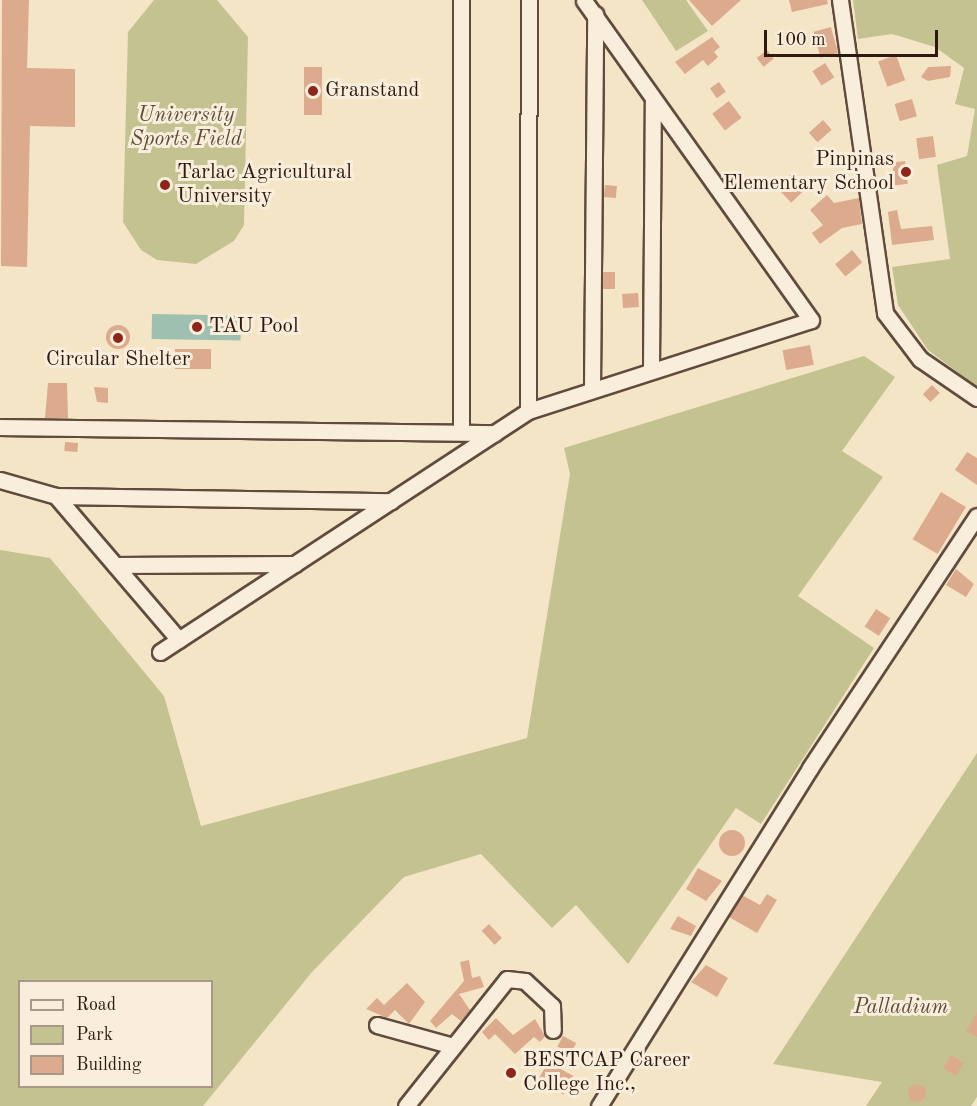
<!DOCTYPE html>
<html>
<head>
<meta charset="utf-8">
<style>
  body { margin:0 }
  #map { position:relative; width:977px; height:1106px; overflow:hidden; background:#f5e5c7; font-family:"Old Standard TT",serif }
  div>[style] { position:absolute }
  .green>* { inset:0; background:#c4c290 }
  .water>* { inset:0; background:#9dc0b0; transform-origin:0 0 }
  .building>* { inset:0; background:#dcaa8d; transform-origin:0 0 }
  .round { border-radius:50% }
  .roads { filter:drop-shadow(2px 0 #604b3d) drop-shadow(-2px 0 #604b3d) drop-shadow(0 2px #604b3d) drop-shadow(0 -2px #604b3d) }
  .minor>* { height:15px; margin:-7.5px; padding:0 7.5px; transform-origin:7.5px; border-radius:7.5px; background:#f8eedb }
  .dots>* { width:16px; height:16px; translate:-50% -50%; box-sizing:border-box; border:3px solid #f8eedb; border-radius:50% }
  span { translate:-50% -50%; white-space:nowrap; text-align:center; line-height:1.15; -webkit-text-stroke:6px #f8eedb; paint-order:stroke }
  .poi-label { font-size:21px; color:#2f180f }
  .left { translate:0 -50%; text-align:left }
  .right { translate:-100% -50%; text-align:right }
  .park-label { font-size:21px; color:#5c4b36; font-style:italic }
  .legend { position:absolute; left:18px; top:980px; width:195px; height:108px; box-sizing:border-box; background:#f8eedb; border:2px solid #a89889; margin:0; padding:8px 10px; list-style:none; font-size:18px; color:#2f180f }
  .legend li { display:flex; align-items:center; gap:12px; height:30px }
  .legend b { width:30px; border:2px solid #a89889 }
  .scale { position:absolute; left:764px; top:30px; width:174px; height:27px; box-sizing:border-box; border:3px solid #2f180f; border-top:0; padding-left:8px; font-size:18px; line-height:21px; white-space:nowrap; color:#2f180f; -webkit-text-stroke:4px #f8eedb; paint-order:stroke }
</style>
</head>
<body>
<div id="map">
  <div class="green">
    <div style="clip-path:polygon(154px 0,217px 0,248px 37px,244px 225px,234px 241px,196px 264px,157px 260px,141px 250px,123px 222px,128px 32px)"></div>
    <div style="clip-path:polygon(642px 0,686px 0,708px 31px,676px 51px)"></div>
    <div style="clip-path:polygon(853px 0,977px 0,977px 387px,928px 350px,898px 305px,892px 267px,950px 259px,937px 165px,967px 156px,975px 109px,955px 104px,964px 68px,935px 47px,892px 34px,858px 39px)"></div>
    <div style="clip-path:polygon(evenodd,864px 356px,895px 377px,842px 451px,883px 477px,798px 596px,874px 648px,761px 824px,736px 808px,628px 964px,576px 905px,552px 928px,481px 854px,404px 877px,312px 972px,203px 1106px,0 1106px,0 550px,50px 558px,164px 696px,201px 826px,527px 738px,570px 474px,564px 448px,864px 356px,20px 982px,212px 982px,212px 1086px,20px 1086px,20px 982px)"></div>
    <div style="clip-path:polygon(977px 753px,977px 1097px,971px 1106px,866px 1106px,882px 1082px,773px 1064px)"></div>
  </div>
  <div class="water">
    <div style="left:152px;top:314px;width:89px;height:25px;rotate:1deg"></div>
  </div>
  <div class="building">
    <div style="clip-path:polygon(2px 0,29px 0,27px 68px,75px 69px,75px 127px,30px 126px,27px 267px,1px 266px)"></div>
    <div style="clip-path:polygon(689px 0,741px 0,712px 26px)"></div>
    <div style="clip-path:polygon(789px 0,827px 0,828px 4px,792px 12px)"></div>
    <div style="left:831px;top:27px;width:27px;height:18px;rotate:75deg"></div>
    <div style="clip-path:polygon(712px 37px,720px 47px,714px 52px,718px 57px,708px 66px,703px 60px,685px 74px,675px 62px)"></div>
    <div style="left:767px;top:50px;width:11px;height:13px;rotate:52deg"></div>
    <div style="left:896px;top:55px;width:27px;height:19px;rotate:70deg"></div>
    <div style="left:825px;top:63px;width:17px;height:15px;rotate:57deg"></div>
    <div style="clip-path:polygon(951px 66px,950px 77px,928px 81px,921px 77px,928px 67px)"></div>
    <div style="left:304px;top:67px;width:18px;height:48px"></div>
    <div style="left:719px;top:82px;width:12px;height:11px;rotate:55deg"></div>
    <div style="left:912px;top:99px;width:18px;height:18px;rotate:74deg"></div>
    <div style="left:729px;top:101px;width:21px;height:21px;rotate:53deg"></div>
    <div style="left:823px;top:120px;width:13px;height:19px;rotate:48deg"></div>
    <div style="left:933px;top:136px;width:21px;height:17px;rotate:82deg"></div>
    <div style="left:905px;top:161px;width:23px;height:13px;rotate:83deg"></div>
    <div style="left:790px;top:175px;width:21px;height:18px;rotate:47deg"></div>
    <div style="left:605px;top:185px;width:12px;height:12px;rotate:5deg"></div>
    <div style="clip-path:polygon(827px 195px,834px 203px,859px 198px,862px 224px,842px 228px,820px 244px,812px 233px,823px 225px,810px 210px)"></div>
    <div style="clip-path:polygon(897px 210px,901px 229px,932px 226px,934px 240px,892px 245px,888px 212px)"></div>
    <div style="left:852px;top:250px;width:16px;height:22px;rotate:50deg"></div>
    <div style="left:603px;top:272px;width:12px;height:17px"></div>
    <div style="left:638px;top:293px;width:14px;height:16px;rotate:86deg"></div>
    <div class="round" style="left:106px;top:325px;width:24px;height:24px"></div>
    <div style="left:810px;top:345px;width:20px;height:28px;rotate:79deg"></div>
    <div style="left:175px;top:349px;width:36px;height:20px"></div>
    <div style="clip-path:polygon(48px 383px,67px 383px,68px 418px,45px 418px)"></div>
    <div style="left:932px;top:385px;width:11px;height:13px;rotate:45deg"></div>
    <div style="clip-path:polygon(94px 387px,108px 388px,108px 403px,97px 402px)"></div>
    <div style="left:65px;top:442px;width:13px;height:9px;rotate:4deg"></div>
    <div style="clip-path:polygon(967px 452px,977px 458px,977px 485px,955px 470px)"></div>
    <div style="left:941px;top:492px;width:29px;height:55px;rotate:31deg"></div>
    <div style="clip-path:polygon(956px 569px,974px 584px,966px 597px,946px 585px)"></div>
    <div style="left:876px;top:609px;width:17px;height:21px;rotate:33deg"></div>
    <div class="round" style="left:719px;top:830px;width:26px;height:26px"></div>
    <div style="clip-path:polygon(698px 868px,722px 881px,706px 901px,686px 889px)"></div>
    <div style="clip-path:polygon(767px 894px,777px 900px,757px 933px,729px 917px,742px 895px,760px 905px)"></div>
    <div style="clip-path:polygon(678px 916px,696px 926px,691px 936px,670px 929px)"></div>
    <div style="left:489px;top:924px;width:19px;height:10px;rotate:47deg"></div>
    <div style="clip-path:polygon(469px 960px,472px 978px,480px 976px,484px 987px,459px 994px,470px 1010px,461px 1021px,452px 1014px,436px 1028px,430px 1021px,464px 981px,460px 962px)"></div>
    <div style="clip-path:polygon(706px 965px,728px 978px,717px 997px,691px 982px)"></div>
    <div style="clip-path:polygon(407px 983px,425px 1002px,409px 1024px,395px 1010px,387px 1018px,366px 1009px,377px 998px,384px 1005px)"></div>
    <div style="clip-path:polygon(977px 1012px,977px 1037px,966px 1031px)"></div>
    <div style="clip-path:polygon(496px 1018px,513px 1035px,535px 1019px,545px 1036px,540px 1042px,534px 1037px,515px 1054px,495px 1034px,489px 1040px,482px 1032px)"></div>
    <div style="left:563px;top:1036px;width:15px;height:12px;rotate:28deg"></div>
    <div style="left:951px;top:1055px;width:15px;height:15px;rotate:32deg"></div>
    <div style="left:548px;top:1062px;width:29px;height:21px;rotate:29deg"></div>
    <div class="round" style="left:908px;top:1084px;width:18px;height:18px"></div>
  </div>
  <div class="roads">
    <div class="minor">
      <div style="left:461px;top:0;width:431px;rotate:90deg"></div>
      <div style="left:840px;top:0;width:316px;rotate:81.8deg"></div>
      <div style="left:885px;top:313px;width:58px;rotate:52.7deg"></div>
      <div style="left:920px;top:359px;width:69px;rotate:34.4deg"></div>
      <div style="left:651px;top:368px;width:269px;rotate:-89.6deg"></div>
      <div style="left:592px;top:387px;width:373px;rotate:-89.5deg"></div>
      <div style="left:528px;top:411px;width:411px;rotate:-89.9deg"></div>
      <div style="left:0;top:427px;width:495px;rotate:0.7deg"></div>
      <div style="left:0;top:480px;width:58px;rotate:15.9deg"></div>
      <div style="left:56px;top:496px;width:335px;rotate:0.9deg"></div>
      <div style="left:56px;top:496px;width:189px;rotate:49.5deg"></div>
      <div style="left:115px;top:565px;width:180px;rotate:-0.3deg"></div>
      <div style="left:160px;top:652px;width:440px;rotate:-33.2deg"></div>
      <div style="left:528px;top:411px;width:297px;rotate:-17.8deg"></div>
      <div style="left:811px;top:320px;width:392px;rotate:-125.4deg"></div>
      <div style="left:377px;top:1025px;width:79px;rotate:15.4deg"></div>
      <div style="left:406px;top:1106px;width:162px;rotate:-51.5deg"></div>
      <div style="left:507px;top:979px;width:18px;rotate:6deg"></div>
      <div style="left:525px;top:981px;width:37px;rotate:43deg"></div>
      <div style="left:552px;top:1006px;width:24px;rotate:88deg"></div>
      <div style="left:599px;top:1106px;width:398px;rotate:-58deg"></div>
      <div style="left:810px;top:768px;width:302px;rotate:-56.5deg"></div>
    </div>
  </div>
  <div class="dots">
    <div style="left:313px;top:91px;background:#8f2418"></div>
    <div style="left:906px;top:172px;background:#8f2418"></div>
    <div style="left:165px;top:185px;background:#8f2418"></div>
    <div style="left:197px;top:327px;background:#8f2418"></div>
    <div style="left:118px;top:338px;background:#8f2418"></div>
    <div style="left:511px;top:1073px;background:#8f2418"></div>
  </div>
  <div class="poi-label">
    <span class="left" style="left:325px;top:91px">Granstand</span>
    <span class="right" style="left:894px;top:172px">Pinpinas<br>Elementary School</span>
    <span class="left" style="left:177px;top:185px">Tarlac Agricultural<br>University</span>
    <span class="left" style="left:209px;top:327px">TAU Pool</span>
    <span style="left:118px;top:360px">Circular Shelter</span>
    <span class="left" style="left:523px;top:1073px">BESTCAP Career<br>College Inc.,</span>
  </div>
  <div class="park-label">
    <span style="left:186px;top:128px">University<br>Sports Field</span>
    <span style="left:901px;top:1008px">Palladium</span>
  </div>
  <ul class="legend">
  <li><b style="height:8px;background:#f8eedb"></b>Road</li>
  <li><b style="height:16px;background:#c4c290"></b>Park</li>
  <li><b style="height:16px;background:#dcaa8d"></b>Building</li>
  </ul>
  <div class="scale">100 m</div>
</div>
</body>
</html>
